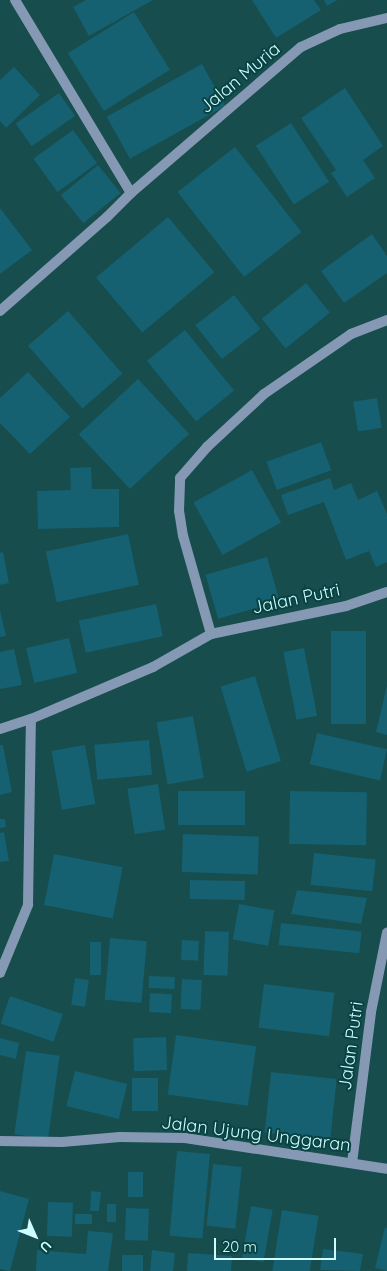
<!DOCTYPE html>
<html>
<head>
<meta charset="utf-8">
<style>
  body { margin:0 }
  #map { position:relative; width:387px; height:1271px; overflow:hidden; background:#174d4d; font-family:Quicksand,sans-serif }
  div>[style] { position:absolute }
  .building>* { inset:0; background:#156071; transform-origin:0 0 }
  .minor>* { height:10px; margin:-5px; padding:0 5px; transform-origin:5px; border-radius:5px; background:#8599b4 }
  .tertiary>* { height:10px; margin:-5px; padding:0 5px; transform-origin:5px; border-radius:5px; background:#8599b4 }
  span { translate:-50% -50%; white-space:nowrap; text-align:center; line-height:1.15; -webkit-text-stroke:4px #084243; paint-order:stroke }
  .street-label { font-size:18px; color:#cffcfc }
  .north { position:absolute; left:10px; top:1211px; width:50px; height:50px; -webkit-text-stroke:4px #084243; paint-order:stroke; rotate:134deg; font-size:14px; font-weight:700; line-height:20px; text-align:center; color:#cffcfc }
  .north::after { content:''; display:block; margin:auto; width:18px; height:22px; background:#cffcfc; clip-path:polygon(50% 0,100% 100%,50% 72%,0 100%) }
  .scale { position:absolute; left:214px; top:1238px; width:122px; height:22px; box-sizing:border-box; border:2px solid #cffcfc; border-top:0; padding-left:6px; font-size:15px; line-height:18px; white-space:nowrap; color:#cffcfc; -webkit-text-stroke:4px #084243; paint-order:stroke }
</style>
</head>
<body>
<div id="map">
  <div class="building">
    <div style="clip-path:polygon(86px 0,153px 0,89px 36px,73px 7px)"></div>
    <div style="clip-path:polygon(252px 0,314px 0,321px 10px,276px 38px)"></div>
    <div style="clip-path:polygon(324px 0,337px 0,327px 6px)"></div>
    <div style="left:134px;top:12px;width:68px;height:78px;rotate:58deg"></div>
    <div style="left:202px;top:64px;width:48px;height:109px;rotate:61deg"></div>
    <div style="clip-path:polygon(14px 67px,40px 95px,6px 128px,0 121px,0 80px)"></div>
    <div style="clip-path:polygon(345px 88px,383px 146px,363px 160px,375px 178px,347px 197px,331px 173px,336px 170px,301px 118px)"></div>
    <div style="left:59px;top:93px;width:28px;height:53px;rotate:55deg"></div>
    <div style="left:291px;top:123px;width:70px;height:42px;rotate:57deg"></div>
    <div style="left:73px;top:130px;width:41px;height:49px;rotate:54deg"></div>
    <div style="left:235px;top:147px;width:108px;height:73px;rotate:52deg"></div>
    <div style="left:98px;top:165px;width:36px;height:48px;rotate:51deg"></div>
    <div style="clip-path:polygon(0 208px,32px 250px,0 274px)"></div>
    <div style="left:168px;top:217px;width:72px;height:94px;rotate:50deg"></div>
    <div style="clip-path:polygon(372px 234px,387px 256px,387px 273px,344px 303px,321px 271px)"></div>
    <div style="left:306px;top:283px;width:38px;height:57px;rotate:51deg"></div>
    <div style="left:234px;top:295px;width:43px;height:49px;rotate:52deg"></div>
    <div style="left:68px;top:311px;width:83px;height:53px;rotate:49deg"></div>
    <div style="left:185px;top:330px;width:78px;height:49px;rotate:51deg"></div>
    <div style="clip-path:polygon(28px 372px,70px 417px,30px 454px,0 423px,0 398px)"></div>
    <div style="left:138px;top:379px;width:75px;height:81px;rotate:47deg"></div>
    <div style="left:377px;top:398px;width:30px;height:24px;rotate:81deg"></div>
    <div style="left:321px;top:442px;width:30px;height:58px;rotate:70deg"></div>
    <div style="clip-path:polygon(91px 467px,92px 489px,119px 489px,119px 527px,38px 529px,37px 491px,71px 490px,70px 468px)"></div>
    <div style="left:252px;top:470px;width:60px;height:67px;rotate:61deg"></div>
    <div style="clip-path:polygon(330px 478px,334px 490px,351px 483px,358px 500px,377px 491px,387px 514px,387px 562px,376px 567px,369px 551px,346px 560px,324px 502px,288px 515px,281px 495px)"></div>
    <div style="left:128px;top:534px;width:52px;height:84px;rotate:78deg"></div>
    <div style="clip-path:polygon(3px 552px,9px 583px,0 585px,0 553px)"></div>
    <div style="left:267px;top:557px;width:46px;height:64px;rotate:74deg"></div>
    <div style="left:156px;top:604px;width:33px;height:79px;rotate:78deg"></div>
    <div style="clip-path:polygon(0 610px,6px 636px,0 637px)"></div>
    <div style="left:331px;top:631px;width:35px;height:93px"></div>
    <div style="left:69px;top:638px;width:36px;height:44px;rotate:77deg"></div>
    <div style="left:304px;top:648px;width:69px;height:21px;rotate:79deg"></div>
    <div style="clip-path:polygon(14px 649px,22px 685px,0 689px,0 652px)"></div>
    <div style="left:255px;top:676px;width:89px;height:36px;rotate:73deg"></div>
    <div style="clip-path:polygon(387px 685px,387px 735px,376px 732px)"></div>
    <div style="left:193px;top:716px;width:63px;height:37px;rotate:80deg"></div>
    <div style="left:317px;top:733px;width:72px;height:32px;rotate:13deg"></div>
    <div style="left:149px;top:740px;width:35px;height:55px;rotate:85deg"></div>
    <div style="clip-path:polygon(0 745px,3px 745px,12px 792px,0 795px)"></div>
    <div style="left:85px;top:745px;width:60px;height:34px;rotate:80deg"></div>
    <div style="left:158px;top:784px;width:46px;height:31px;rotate:81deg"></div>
    <div style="left:245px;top:791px;width:34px;height:67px;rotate:90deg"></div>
    <div style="left:290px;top:791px;width:77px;height:53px;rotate:1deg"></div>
    <div style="clip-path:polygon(0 819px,5px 819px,6px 827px,0 828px)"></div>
    <div style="clip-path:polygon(4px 832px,9px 861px,0 862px,0 833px)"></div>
    <div style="left:183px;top:834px;width:76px;height:38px;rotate:2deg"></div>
    <div style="left:314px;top:853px;width:62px;height:32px;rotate:6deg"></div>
    <div style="left:54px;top:854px;width:70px;height:52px;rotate:11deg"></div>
    <div style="left:190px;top:880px;width:55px;height:19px;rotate:1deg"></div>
    <div style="clip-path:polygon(297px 890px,367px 898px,361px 924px,291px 914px)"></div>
    <div style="left:239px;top:904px;width:36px;height:36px;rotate:10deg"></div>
    <div style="left:281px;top:923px;width:81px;height:22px;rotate:6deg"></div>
    <div style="left:205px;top:931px;width:24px;height:44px;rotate:2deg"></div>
    <div style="left:110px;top:938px;width:37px;height:62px;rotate:5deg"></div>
    <div style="left:182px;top:940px;width:17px;height:20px;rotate:3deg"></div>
    <div style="left:90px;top:942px;width:11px;height:33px"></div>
    <div style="left:149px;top:976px;width:26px;height:12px;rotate:2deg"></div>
    <div style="left:75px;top:978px;width:14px;height:27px;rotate:8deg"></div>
    <div style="left:182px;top:979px;width:20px;height:30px;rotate:3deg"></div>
    <div style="left:264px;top:984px;width:71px;height:44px;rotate:7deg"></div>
    <div style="left:150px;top:993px;width:22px;height:19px;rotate:3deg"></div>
    <div style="left:10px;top:996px;width:56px;height:29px;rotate:19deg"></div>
    <div style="left:176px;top:1035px;width:81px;height:60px;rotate:8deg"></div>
    <div style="left:166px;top:1037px;width:33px;height:33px;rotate:88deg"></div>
    <div style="clip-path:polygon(0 1038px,19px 1043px,16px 1059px,0 1055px)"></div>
    <div style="left:26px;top:1051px;width:34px;height:84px;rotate:8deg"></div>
    <div style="left:75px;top:1071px;width:54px;height:36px;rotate:14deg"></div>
    <div style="left:271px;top:1072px;width:66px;height:61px;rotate:6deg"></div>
    <div style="left:158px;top:1078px;width:33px;height:26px;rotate:90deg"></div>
    <div style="left:177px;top:1151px;width:33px;height:85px;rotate:5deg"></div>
    <div style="left:213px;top:1164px;width:29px;height:62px;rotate:6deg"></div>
    <div style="left:128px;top:1172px;width:15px;height:25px"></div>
    <div style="clip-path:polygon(0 1191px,29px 1199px,10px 1271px,0 1269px)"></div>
    <div style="clip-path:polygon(91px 1191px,101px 1192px,99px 1211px,90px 1211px)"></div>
    <div style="left:48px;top:1202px;width:25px;height:34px;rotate:2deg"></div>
    <div style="left:107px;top:1204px;width:9px;height:18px"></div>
    <div style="left:251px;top:1206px;width:22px;height:53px;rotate:10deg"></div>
    <div style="left:126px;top:1208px;width:23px;height:32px;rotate:2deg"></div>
    <div style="left:282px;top:1210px;width:37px;height:62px;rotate:9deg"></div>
    <div style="left:92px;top:1214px;width:10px;height:17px;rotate:90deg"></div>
    <div style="clip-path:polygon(385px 1227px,387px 1228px,387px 1271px,375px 1268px)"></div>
    <div style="clip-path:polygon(88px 1231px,113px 1233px,108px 1271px,36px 1271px,37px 1250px,86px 1254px)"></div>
    <div style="clip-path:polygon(323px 1249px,363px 1254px,360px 1271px,320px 1270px)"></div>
    <div style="clip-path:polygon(152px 1250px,175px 1253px,173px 1271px,150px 1271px)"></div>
    <div style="clip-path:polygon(188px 1253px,232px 1256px,231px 1271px,187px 1271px)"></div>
    <div style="left:122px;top:1255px;width:21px;height:16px"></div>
  </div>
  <div class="minor">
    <div style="left:0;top:311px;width:142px;rotate:-41.3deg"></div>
    <div style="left:107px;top:217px;width:34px;rotate:-45deg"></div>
    <div style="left:211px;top:634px;width:102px;rotate:-105.9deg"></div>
    <div style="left:183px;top:536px;width:25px;rotate:-99deg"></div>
    <div style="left:179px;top:511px;width:33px;rotate:-88deg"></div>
    <div style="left:180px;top:478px;width:41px;rotate:-48.9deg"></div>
    <div style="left:207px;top:447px;width:78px;rotate:-42.9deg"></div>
    <div style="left:264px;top:394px;width:106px;rotate:-34.6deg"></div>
    <div style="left:351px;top:334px;width:39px;rotate:-21deg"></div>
    <div style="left:0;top:729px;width:33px;rotate:-18deg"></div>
    <div style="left:31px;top:719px;width:133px;rotate:-23.1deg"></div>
    <div style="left:153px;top:667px;width:67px;rotate:-29.6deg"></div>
    <div style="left:211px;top:634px;width:138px;rotate:-11.7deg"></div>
    <div style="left:346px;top:606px;width:43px;rotate:-18.9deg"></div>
    <div style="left:0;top:973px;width:74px;rotate:-67.6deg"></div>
    <div style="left:28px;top:905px;width:186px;rotate:-89.1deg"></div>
    <div style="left:0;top:1141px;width:62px;rotate:0.9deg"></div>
    <div style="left:62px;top:1142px;width:58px;rotate:-4.9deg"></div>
    <div style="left:120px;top:1137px;width:65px;rotate:0.9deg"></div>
    <div style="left:185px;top:1138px;width:204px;rotate:8.7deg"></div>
    <div style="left:352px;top:1163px;width:152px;rotate:-82.8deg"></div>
    <div style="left:371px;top:1012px;width:81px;rotate:-78.6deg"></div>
  </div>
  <div class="tertiary">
    <div style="left:15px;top:0;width:225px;rotate:59deg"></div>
    <div style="left:131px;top:193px;width:224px;rotate:-40.7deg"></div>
    <div style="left:301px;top:47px;width:43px;rotate:-24.8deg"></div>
    <div style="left:340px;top:29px;width:48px;rotate:-13.2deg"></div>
  </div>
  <div class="street-label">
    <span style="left:240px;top:78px;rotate:-40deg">Jalan Muria</span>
    <span style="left:296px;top:599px;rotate:-12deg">Jalan Putri</span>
    <span style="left:351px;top:1046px;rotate:-82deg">Jalan Putri</span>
    <span style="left:256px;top:1134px;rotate:7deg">Jalan Ujung Unggaran</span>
  </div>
  <div class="north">U</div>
  <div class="scale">20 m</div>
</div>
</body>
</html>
